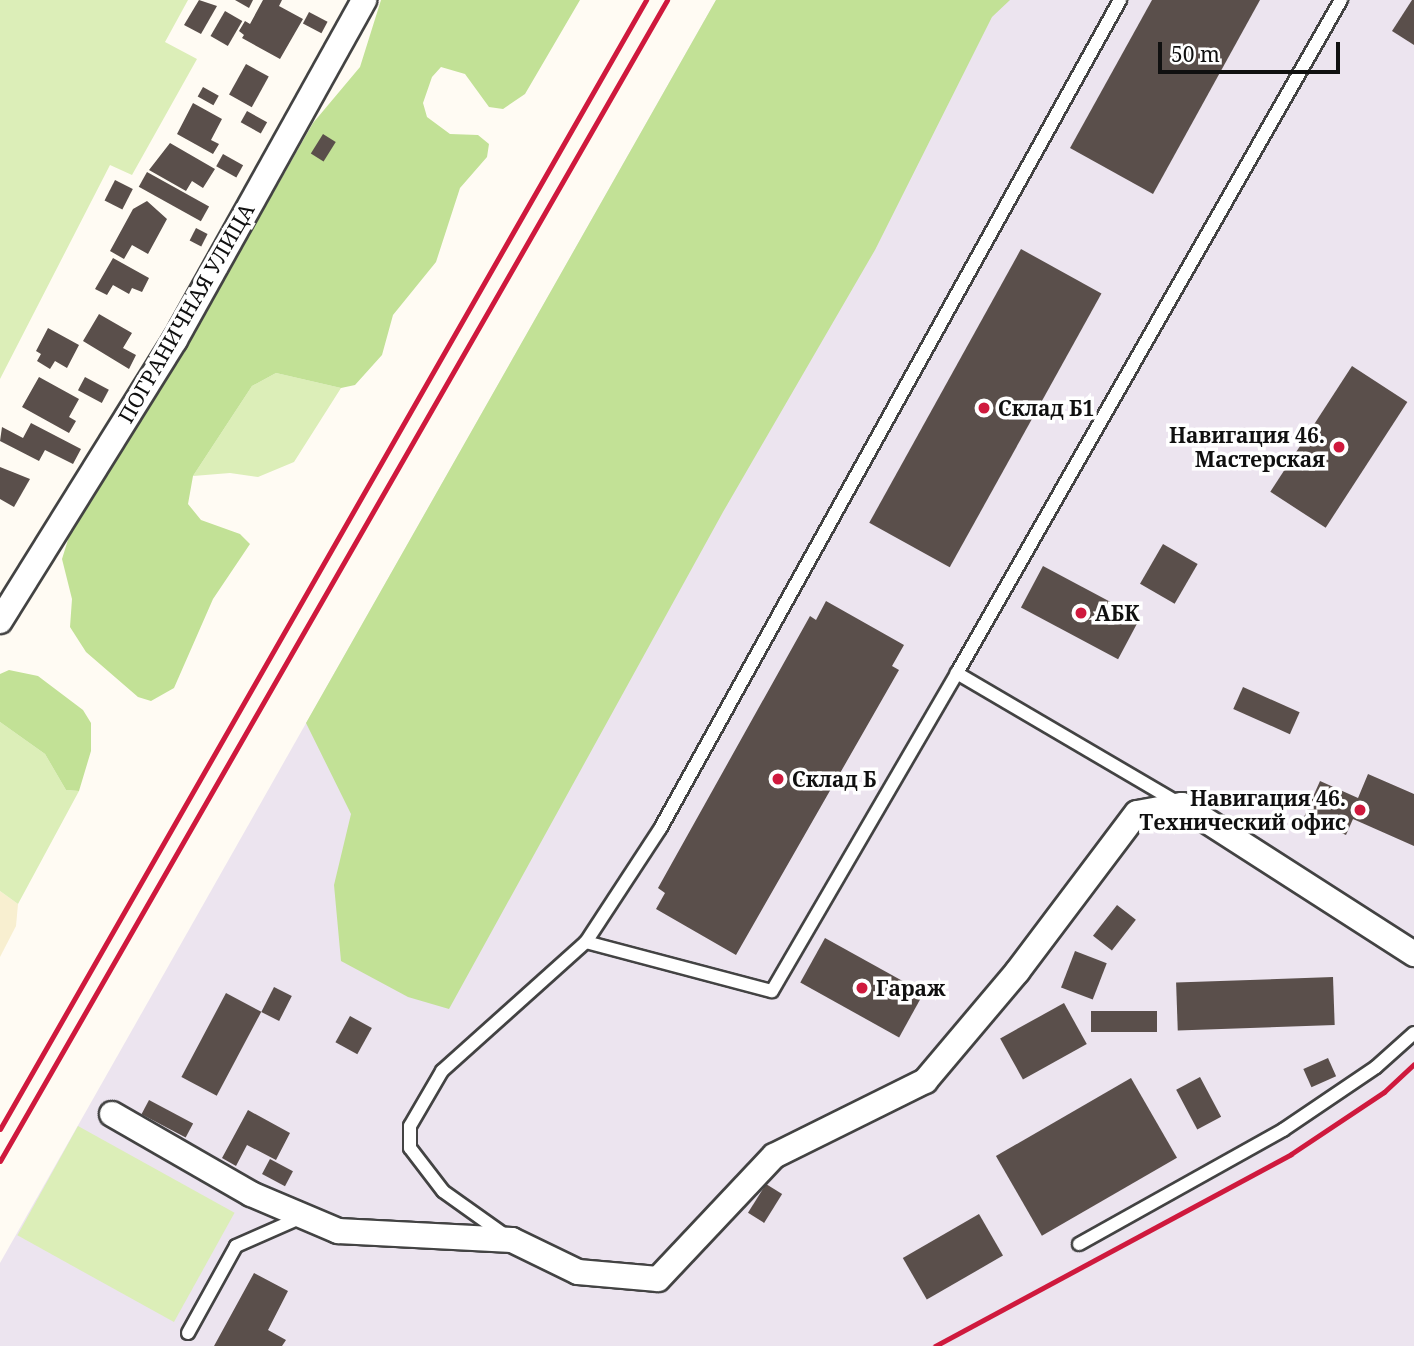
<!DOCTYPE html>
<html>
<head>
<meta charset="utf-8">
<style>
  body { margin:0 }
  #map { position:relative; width:1414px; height:1346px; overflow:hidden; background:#fffbf3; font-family:"Noto Serif",serif }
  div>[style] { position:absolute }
  .industrial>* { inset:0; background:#ece4ef }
  .farmland>* { inset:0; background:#f8efd0 }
  .green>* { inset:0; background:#dceeb8; transform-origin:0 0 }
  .forest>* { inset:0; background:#c2e196 }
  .building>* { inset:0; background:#5a4f4b; transform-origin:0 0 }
  .roads { filter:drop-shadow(2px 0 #434343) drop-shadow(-2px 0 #434343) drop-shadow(0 2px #434343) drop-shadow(0 -2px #434343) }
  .service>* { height:12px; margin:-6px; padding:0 6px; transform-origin:6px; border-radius:6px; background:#fff }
  .minor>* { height:24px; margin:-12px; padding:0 12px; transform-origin:12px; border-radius:12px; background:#fff }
  .rail>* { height:5px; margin:-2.5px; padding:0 2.5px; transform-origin:2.5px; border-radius:2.5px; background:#cf193d }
  .dots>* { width:19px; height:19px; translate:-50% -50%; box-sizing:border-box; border:4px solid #fff; border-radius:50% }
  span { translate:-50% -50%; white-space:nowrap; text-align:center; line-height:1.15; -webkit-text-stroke:7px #fff; paint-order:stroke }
  .street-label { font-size:21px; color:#101010 }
  .poi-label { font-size:21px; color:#101010; font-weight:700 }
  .left { translate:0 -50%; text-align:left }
  .right { translate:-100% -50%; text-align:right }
  .scale { position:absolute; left:1158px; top:42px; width:182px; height:32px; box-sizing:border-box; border:4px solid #101010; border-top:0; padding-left:9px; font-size:21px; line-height:24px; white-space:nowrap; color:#101010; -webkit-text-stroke:5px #fff; paint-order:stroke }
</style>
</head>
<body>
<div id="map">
  <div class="industrial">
    <div style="clip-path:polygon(716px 0,1414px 0,1414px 1346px,0 1346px,0 1263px)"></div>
  </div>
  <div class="farmland">
    <div style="clip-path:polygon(0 891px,18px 904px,16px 926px,0 957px)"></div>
  </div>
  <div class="green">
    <div style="clip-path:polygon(0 0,188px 0,165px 42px,197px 59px,132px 175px,110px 165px,0 379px)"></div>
    <div style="clip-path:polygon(276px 373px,341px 388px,294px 462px,258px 477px,230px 473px,193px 476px,252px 386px)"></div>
    <div style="clip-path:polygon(0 722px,45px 754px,66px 790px,79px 791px,18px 904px,0 891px)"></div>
    <div style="left:78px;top:1126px;width:179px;height:125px;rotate:29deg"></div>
  </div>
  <div class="forest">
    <div style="clip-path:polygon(381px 0,580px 0,525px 94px,503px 109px,489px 107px,465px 74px,441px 67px,432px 77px,423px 103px,427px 117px,450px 134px,478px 135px,489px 144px,487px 157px,460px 188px,436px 262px,393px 315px,382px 355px,355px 385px,341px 388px,276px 373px,252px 386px,193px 476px,188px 504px,201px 520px,240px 534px,250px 544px,213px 599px,174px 688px,151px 701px,138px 697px,86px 652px,70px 627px,72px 599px,62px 559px,71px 530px,182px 353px,313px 123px,360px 67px)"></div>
    <div style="clip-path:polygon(716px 0,1010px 0,992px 17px,875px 250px,723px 512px,449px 1009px,408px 997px,341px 961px,334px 885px,351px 814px,306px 723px)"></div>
    <div style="clip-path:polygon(9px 670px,38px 676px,83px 710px,91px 723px,91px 751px,79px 791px,66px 790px,45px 754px,0 722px,0 674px)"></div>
  </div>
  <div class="building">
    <div style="clip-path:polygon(199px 0,217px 6px,201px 34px,184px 25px)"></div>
    <div style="clip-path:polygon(235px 0,253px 0,249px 8px)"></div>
    <div style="clip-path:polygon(263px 0,282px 0,279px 6px,303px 19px,280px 59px,242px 38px,244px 35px,239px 31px,245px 21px,250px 24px)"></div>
    <div style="clip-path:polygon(1152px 0,1260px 0,1153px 194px,1070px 148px)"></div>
    <div style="clip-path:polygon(1412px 0,1414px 0,1414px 45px,1392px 31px)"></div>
    <div style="left:225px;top:11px;width:20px;height:29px;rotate:30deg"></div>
    <div style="left:309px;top:12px;width:21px;height:13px;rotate:28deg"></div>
    <div style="left:246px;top:64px;width:26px;height:35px;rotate:29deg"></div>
    <div style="left:203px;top:87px;width:18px;height:11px;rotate:29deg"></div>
    <div style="clip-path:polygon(193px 103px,222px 119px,211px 140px,219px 144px,213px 154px,177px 134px)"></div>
    <div style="left:247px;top:111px;width:23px;height:13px;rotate:29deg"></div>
    <div style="left:323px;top:134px;width:15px;height:23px;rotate:32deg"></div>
    <div style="clip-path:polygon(170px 143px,215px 169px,203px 188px,192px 181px,186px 191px,149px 170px)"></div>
    <div style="left:223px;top:154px;width:23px;height:14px;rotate:29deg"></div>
    <div style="left:147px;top:172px;width:71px;height:17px;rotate:29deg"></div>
    <div style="left:115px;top:180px;width:20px;height:23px;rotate:27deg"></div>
    <div style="clip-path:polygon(147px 201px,167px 219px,148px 254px,132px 245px,124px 259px,110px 251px,133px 209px)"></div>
    <div style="left:196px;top:228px;width:13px;height:14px;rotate:27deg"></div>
    <div style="left:1021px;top:249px;width:92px;height:313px;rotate:29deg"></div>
    <div style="clip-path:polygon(113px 258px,149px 278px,142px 292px,132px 288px,129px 294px,113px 285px,107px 295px,95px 289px)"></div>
    <div style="clip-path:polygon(99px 314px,132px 333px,123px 348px,136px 355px,129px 369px,83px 341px)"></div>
    <div style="clip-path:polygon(48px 328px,79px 345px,67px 368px,55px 361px,50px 369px,37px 361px,41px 354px,36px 351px)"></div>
    <div style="left:1352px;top:366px;width:66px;height:150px;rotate:33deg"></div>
    <div style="clip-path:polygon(39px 377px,79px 399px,69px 417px,76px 421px,69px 433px,22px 407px)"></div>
    <div style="left:85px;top:377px;width:27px;height:15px;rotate:28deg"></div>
    <div style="clip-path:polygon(31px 423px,81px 449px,73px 464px,45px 450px,39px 461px,0 441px,2px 427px,23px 438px)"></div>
    <div style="clip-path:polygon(0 467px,30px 479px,14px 507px,0 499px)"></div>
    <div style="left:1163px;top:544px;width:40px;height:46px;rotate:30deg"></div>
    <div style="left:1043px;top:566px;width:110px;height:47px;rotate:28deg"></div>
    <div style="clip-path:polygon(826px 601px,904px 645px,892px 666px,899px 670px,736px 955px,656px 909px,665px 893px,658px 888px,810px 616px,816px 620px)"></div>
    <div style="left:1243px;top:687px;width:62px;height:24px;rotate:24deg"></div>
    <div style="clip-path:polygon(1368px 774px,1414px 794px,1414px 846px,1353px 819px,1346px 835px,1304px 817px,1320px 781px,1358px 798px)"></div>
    <div style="left:1117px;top:905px;width:24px;height:39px;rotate:38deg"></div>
    <div style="left:825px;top:938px;width:113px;height:51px;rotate:29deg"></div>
    <div style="left:1075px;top:951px;width:34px;height:39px;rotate:21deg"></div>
    <div style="left:1333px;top:977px;width:48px;height:157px;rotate:88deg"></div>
    <div style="left:274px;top:987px;width:20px;height:28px;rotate:27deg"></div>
    <div style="left:226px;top:993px;width:40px;height:95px;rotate:28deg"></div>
    <div style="left:1064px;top:1003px;width:47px;height:73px;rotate:61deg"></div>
    <div style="left:1157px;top:1011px;width:21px;height:66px;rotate:90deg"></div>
    <div style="left:350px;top:1016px;width:25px;height:30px;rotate:29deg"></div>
    <div style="left:1328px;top:1058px;width:20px;height:27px;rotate:66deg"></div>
    <div style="left:1200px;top:1077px;width:45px;height:27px;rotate:62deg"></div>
    <div style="left:1131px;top:1078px;width:92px;height:156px;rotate:60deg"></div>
    <div style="left:149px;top:1100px;width:50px;height:16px;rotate:28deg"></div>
    <div style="clip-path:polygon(248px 1110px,290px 1133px,276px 1160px,247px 1145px,236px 1166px,222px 1158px)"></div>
    <div style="left:270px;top:1159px;width:26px;height:17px;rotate:28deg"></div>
    <div style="left:766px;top:1184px;width:19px;height:34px;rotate:32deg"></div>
    <div style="left:979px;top:1214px;width:48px;height:88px;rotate:60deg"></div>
    <div style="clip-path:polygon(254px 1273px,288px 1291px,268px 1330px,286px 1340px,282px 1346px,214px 1346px)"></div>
  </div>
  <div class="roads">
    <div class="service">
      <div style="left:1180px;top:804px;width:259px;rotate:-149.6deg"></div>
      <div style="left:957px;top:673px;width:775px;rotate:-60.29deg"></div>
      <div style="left:586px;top:942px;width:192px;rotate:14.8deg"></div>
      <div style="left:772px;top:991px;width:368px;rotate:-59.8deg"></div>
      <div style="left:506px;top:1236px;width:77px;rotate:-144.5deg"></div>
      <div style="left:443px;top:1191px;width:54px;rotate:-127.5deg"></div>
      <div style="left:410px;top:1148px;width:22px;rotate:-90deg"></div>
      <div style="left:410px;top:1126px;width:64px;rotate:-59.8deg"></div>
      <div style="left:442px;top:1071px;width:193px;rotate:-41.9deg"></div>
      <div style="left:586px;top:942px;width:135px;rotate:-56.8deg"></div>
      <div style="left:660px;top:829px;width:948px;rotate:-60.97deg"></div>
      <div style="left:1079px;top:1244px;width:234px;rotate:-29.2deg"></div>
      <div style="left:1283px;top:1130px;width:112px;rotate:-34.1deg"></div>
      <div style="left:1376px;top:1067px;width:51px;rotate:-41.8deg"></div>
      <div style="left:188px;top:1333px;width:99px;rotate:-61.1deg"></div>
      <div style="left:236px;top:1246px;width:72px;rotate:-23.7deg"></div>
    </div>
    <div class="minor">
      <div style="left:0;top:621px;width:331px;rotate:-58.1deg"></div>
      <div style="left:175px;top:340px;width:389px;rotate:-60.9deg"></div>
      <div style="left:112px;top:1114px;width:160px;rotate:29.9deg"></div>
      <div style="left:251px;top:1194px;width:95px;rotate:23deg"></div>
      <div style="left:338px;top:1231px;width:174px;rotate:3deg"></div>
      <div style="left:512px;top:1240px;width:73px;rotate:25.9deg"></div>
      <div style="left:578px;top:1272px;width:80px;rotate:5deg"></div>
      <div style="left:658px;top:1279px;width:169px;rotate:-46.7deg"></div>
      <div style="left:774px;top:1156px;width:169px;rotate:-26.4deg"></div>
      <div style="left:925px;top:1081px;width:143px;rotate:-49.8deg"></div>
      <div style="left:1017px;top:972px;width:199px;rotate:-53deg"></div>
      <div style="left:1137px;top:813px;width:46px;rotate:-10.1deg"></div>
      <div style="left:1182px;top:805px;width:276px;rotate:32.7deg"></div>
    </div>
  </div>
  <div class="rail">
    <div style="left:0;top:1129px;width:1301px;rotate:-60.22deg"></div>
    <div style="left:0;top:1161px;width:1339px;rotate:-60.12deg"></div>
    <div style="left:935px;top:1346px;width:404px;rotate:-28.3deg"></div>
    <div style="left:1291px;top:1154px;width:112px;rotate:-33.7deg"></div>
    <div style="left:1384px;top:1092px;width:41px;rotate:-43deg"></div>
  </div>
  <div class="dots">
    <div style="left:984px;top:408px;background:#cf193d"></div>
    <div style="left:1339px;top:447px;background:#cf193d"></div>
    <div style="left:1081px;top:613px;background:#cf193d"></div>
    <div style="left:778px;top:779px;background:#cf193d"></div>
    <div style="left:1360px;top:810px;background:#cf193d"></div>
    <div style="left:862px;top:988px;background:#cf193d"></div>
  </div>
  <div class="street-label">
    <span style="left:186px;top:313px;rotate:-60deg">ПОГРАНИЧНАЯ УЛИЦА</span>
  </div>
  <div class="poi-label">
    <span class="left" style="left:998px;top:408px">Склад Б1</span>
    <span class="right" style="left:1325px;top:447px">Навигация 46.<br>Мастерская</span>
    <span class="left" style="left:1095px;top:613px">АБК</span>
    <span class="left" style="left:792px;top:779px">Склад Б</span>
    <span class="right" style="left:1346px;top:810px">Навигация 46.<br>Технический офис</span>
    <span class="left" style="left:876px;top:988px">Гараж</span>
  </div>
  <div class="scale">50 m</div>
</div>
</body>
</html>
